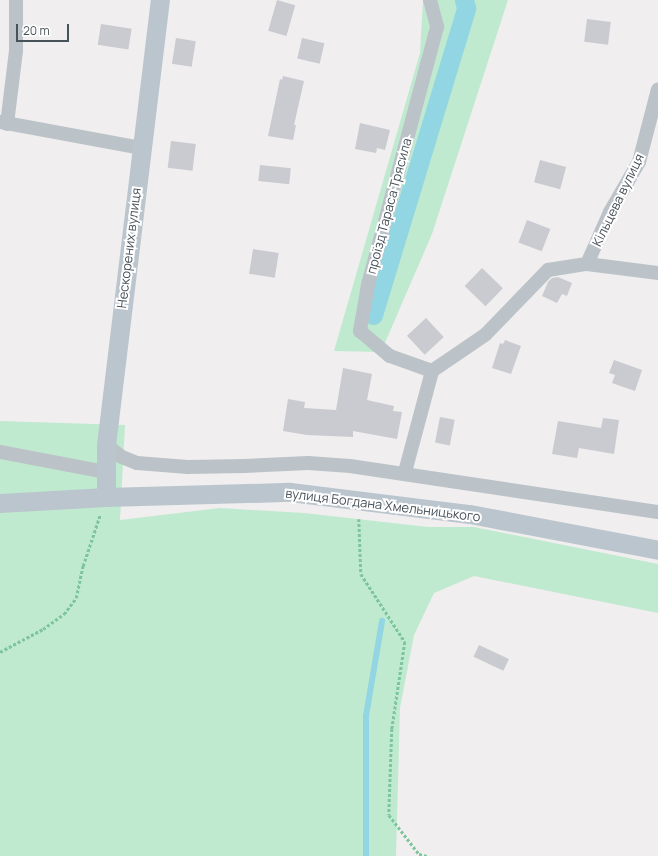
<!DOCTYPE html>
<html>
<head>
<meta charset="utf-8">
<style>
  body { margin:0 }
  #map { position:relative; width:658px; height:856px; overflow:hidden; background:#f0eeee; font-family:Manrope,sans-serif }
  div>[style] { position:absolute }
  .green>* { inset:0; background:#c0eacf }
  .stream>* { height:5.5px; margin:-2.75px; padding:0 2.75px; transform-origin:2.75px; border-radius:2.75px; background:#92d5e3 }
  .canal>* { height:19px; margin:-9.5px; padding:0 9.5px; transform-origin:9.5px; border-radius:9.5px; background:#92d5e3 }
  .building>* { inset:0; background:#c9cbd0; transform-origin:0 0 }
  .path>* { height:2.5px; margin-top:-1.25px; transform-origin:0; background:repeating-linear-gradient(90deg,#7cc59d 0 3px,transparent 0 5px) }
  .street>* { height:14px; margin:-7px; padding:0 7px; transform-origin:7px; border-radius:7px; background:#bbc3c9 }
  .secondary>* { height:19px; margin:-9.5px; padding:0 9.5px; transform-origin:9.5px; border-radius:9.5px; background:#bbc5ce }
  span { translate:-50% -50%; white-space:nowrap; text-align:center; line-height:1.15; -webkit-text-stroke:4px #fff; paint-order:stroke }
  .street-label { font-size:13px; color:#485259 }
  .scale { position:absolute; left:16px; top:24px; width:53px; height:18px; box-sizing:border-box; border:2px solid #485259; border-top:0; padding-left:5px; font-size:12px; line-height:14px; white-space:nowrap; color:#485259; -webkit-text-stroke:3px #fff; paint-order:stroke }
</style>
</head>
<body>
<div id="map">
  <div class="green">
    <div style="clip-path:polygon(423px 0,508px 0,432px 234px,381px 352px,334px 351px,420px 53px)"></div>
    <div style="clip-path:polygon(0 421px,125px 425px,120px 520px,220px 508px,304px 513px,428px 527px,474px 527px,658px 564px,658px 613px,474px 576px,434px 593px,414px 635px,400px 708px,396px 856px,0 856px)"></div>
  </div>
  <div class="stream">
    <div style="left:366px;top:856px;width:140px;rotate:-90deg"></div>
    <div style="left:366px;top:716px;width:96px;rotate:-80.4deg"></div>
  </div>
  <div class="canal">
    <div style="left:373px;top:315px;width:321px;rotate:-73.1deg"></div>
    <div style="left:466px;top:8px;width:8px;rotate:-104deg"></div>
  </div>
  <div class="building">
    <div style="left:277px;top:0;width:19px;height:32px;rotate:16deg"></div>
    <div style="left:587px;top:19px;width:24px;height:23px;rotate:7deg"></div>
    <div style="left:101px;top:24px;width:31px;height:21px;rotate:9deg"></div>
    <div style="left:176px;top:38px;width:20px;height:26px;rotate:9deg"></div>
    <div style="left:302px;top:38px;width:23px;height:21px;rotate:13deg"></div>
    <div style="clip-path:polygon(283px 76px,304px 81px,294px 125px,296px 125px,293px 140px,268px 136px,280px 79px,282px 80px)"></div>
    <div style="clip-path:polygon(360px 123px,390px 130px,385px 150px,377px 148px,376px 153px,355px 149px)"></div>
    <div style="left:171px;top:141px;width:25px;height:27px;rotate:7deg"></div>
    <div style="left:540px;top:160px;width:27px;height:23px;rotate:15deg"></div>
    <div style="left:260px;top:165px;width:31px;height:16px;rotate:6deg"></div>
    <div style="left:527px;top:220px;width:25px;height:24px;rotate:21deg"></div>
    <div style="left:253px;top:249px;width:26px;height:25px;rotate:9deg"></div>
    <div style="left:482px;top:268px;width:29px;height:25px;rotate:44deg"></div>
    <div style="clip-path:polygon(558px 277px,572px 283px,567px 296px,562px 294px,557px 303px,542px 296px,548px 282px,552px 278px)"></div>
    <div style="left:426px;top:318px;width:26px;height:26px;rotate:47deg"></div>
    <div style="clip-path:polygon(505px 340px,521px 346px,511px 374px,492px 368px,500px 343px,503px 344px)"></div>
    <div style="clip-path:polygon(614px 360px,642px 370px,635px 391px,612px 383px,615px 375px,609px 373px)"></div>
    <div style="clip-path:polygon(343px 368px,372px 374px,367px 400px,394px 406px,393px 411px,402px 412px,397px 439px,353px 431px,353px 437px,307px 435px,283px 431px,288px 399px,305px 402px,304px 408px,336px 410px)"></div>
    <div style="left:440px;top:417px;width:15px;height:26px;rotate:11deg"></div>
    <div style="clip-path:polygon(603px 418px,619px 420px,614px 454px,579px 448px,577px 458px,552px 454px,558px 421px,601px 428px)"></div>
    <div style="left:479px;top:645px;width:33px;height:13px;rotate:25deg"></div>
  </div>
  <div class="path">
    <div style="left:359px;top:519px;width:55px;rotate:87.9deg"></div>
    <div style="left:361px;top:574px;width:81px;rotate:57.1deg"></div>
    <div style="left:405px;top:642px;width:88px;rotate:98.5deg"></div>
    <div style="left:392px;top:729px;width:86px;rotate:92deg"></div>
    <div style="left:389px;top:815px;width:49px;rotate:52.4deg"></div>
    <div style="left:419px;top:854px;width:8px;rotate:14deg"></div>
    <div style="left:0;top:652px;width:49px;rotate:-28.1deg"></div>
    <div style="left:43px;top:629px;width:26px;rotate:-36deg"></div>
    <div style="left:64px;top:614px;width:20px;rotate:-53deg"></div>
    <div style="left:76px;top:598px;width:33px;rotate:-78deg"></div>
    <div style="left:83px;top:566px;width:54px;rotate:-71.6deg"></div>
  </div>
  <div class="street">
    <div style="left:430px;top:0;width:28px;rotate:75deg"></div>
    <div style="left:437px;top:27px;width:267px;rotate:105deg"></div>
    <div style="left:368px;top:285px;width:47px;rotate:99.9deg"></div>
    <div style="left:360px;top:331px;width:39px;rotate:40deg"></div>
    <div style="left:390px;top:356px;width:45px;rotate:19.7deg"></div>
    <div style="left:0;top:122px;width:143px;rotate:10.4deg"></div>
    <div style="left:7px;top:124px;width:74px;rotate:-83deg"></div>
    <div style="left:16px;top:51px;width:51px;rotate:-90deg"></div>
    <div style="left:587px;top:264px;width:57px;rotate:-66.1deg"></div>
    <div style="left:610px;top:212px;width:58px;rotate:-59.9deg"></div>
    <div style="left:639px;top:162px;width:75px;rotate:-75.4deg"></div>
    <div style="left:432px;top:371px;width:64px;rotate:-34.2deg"></div>
    <div style="left:485px;top:335px;width:91px;rotate:-45.9deg"></div>
    <div style="left:548px;top:270px;width:39px;rotate:-9deg"></div>
    <div style="left:587px;top:264px;width:72px;rotate:7.2deg"></div>
    <div style="left:106px;top:445px;width:20px;rotate:37deg"></div>
    <div style="left:122px;top:457px;width:16px;rotate:22deg"></div>
    <div style="left:137px;top:463px;width:51px;rotate:4.5deg"></div>
    <div style="left:188px;top:467px;width:56px;rotate:-1deg"></div>
    <div style="left:244px;top:466px;width:64px;rotate:-2.7deg"></div>
    <div style="left:308px;top:463px;width:42px;rotate:4.1deg"></div>
    <div style="left:350px;top:466px;width:311px;rotate:8.5deg"></div>
    <div style="left:0;top:452px;width:108px;rotate:10.7deg"></div>
    <div style="left:405px;top:472px;width:105px;rotate:-75deg"></div>
  </div>
  <div class="secondary">
    <div style="left:106px;top:497px;width:52px;rotate:-90deg"></div>
    <div style="left:106px;top:445px;width:448px;rotate:-83.1deg"></div>
    <div style="left:0;top:503px;width:106px;rotate:-3.2deg"></div>
    <div style="left:106px;top:497px;width:184px;rotate:-1.6deg"></div>
    <div style="left:290px;top:492px;width:181px;rotate:7deg"></div>
    <div style="left:470px;top:514px;width:191px;rotate:10.8deg"></div>
  </div>
  <div class="street-label">
    <span style="left:618px;top:200px;rotate:-64deg">Кільцева вулиця</span>
    <span style="left:389px;top:206px;rotate:-75deg">проїзд Тараса Трясила</span>
    <span style="left:129px;top:248px;rotate:-83deg">Нескорених вулиця</span>
    <span style="left:383px;top:505px;rotate:7deg">вулиця Богдана Хмельницького</span>
  </div>
  <div class="scale">20 m</div>
</div>
</body>
</html>
